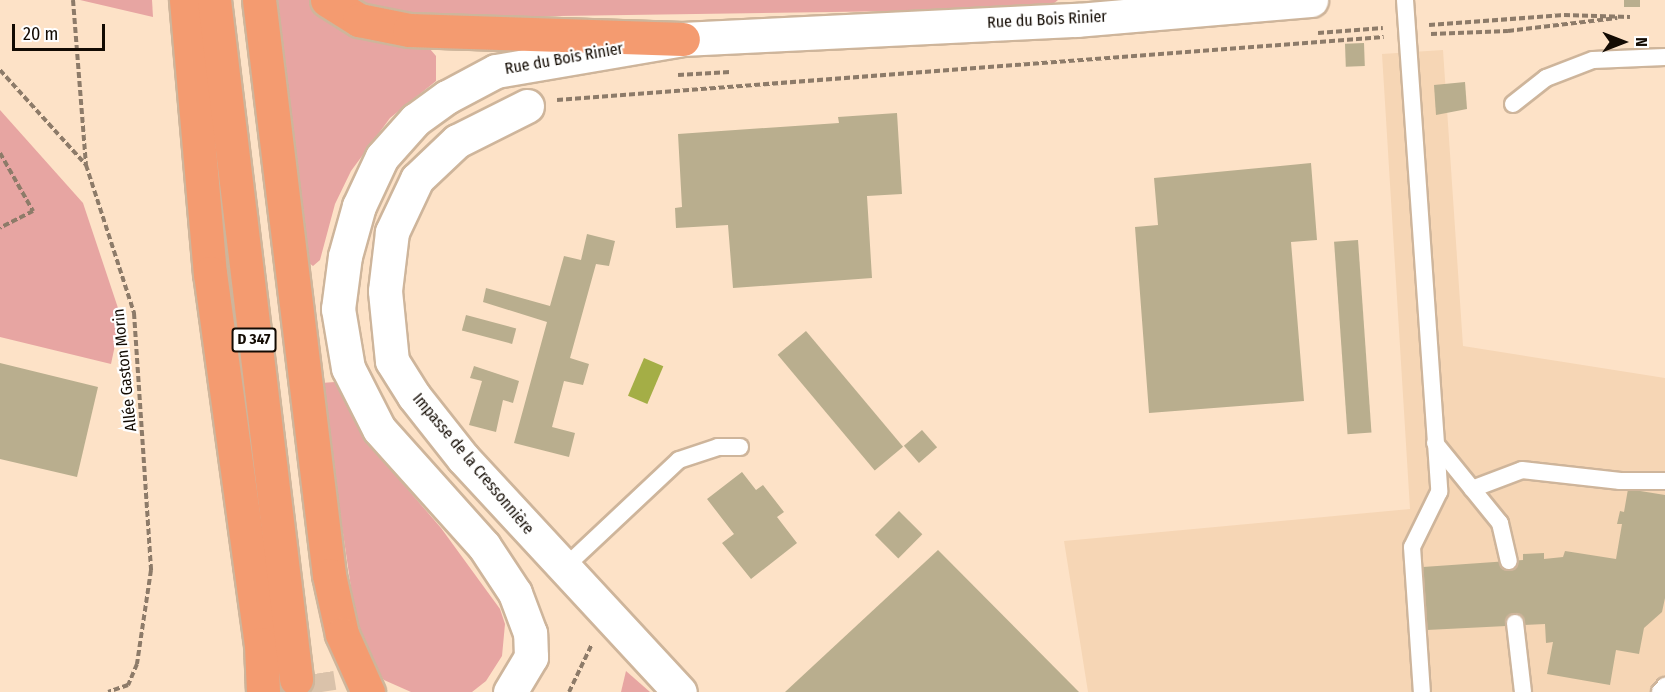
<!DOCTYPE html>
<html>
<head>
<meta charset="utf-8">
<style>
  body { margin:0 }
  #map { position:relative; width:1665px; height:692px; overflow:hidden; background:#fde2c7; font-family:"Fira Sans Condensed",sans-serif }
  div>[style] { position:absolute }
  .built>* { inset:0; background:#f6d6b5 }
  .green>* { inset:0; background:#e7a5a2 }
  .water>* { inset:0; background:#a4ae46; transform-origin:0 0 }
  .building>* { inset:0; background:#b9ae8e; transform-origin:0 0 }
  .trunk-tunnel>* { height:33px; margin-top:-16.5px; transform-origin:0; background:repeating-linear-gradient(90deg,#dac2aa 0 33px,transparent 0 49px) }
  .path>* { height:4px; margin-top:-2px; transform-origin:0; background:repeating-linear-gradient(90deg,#8d7b69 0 6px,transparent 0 9px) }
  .roads { filter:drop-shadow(2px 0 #ceb59b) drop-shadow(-2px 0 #ceb59b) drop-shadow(0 2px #ceb59b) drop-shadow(0 -2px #ceb59b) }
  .service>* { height:16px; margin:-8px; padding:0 8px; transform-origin:8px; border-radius:8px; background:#fff }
  .minor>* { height:33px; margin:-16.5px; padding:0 16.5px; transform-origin:16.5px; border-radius:16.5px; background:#fff }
  .tertiary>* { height:33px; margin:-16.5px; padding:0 16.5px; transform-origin:16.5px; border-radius:16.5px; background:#fff }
  .trunk>* { height:33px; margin:-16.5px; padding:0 16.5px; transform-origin:16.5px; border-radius:16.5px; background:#f49b70 }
  span { translate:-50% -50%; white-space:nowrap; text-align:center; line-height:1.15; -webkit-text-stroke:4.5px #fff; paint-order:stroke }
  .shield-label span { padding:2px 4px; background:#fff; border:2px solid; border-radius:4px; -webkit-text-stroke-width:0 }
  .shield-label { font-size:15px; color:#130b03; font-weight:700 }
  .street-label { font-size:16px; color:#130b03 }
  .north { position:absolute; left:1593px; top:12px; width:60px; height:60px; -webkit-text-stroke:4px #fff; paint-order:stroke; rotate:90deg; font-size:16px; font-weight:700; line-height:24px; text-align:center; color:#130b03 }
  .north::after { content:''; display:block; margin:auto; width:21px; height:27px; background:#130b03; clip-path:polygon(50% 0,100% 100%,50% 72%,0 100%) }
  .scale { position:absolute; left:12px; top:24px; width:93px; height:27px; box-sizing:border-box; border:3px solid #130b03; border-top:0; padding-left:8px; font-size:18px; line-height:21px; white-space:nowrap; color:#130b03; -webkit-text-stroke:4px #fff; paint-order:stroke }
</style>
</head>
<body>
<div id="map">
  <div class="built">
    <div style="clip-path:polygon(1443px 50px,1463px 346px,1665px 378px,1665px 692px,1088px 692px,1064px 541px,1410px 509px,1382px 54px)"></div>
  </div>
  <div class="green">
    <div style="clip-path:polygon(80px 0,152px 0,153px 17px)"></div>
    <div style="clip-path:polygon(278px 0,309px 0,430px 49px,436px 56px,436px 81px,390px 118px,351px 171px,335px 204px,320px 260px,313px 266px,305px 260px)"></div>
    <div style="clip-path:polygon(354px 0,1058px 0,1048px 8px,1029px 9px,425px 18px,393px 15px)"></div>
    <div style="clip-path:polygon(0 110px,83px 203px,121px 317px,111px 364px,0 337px)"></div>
    <div style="clip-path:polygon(335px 382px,375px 451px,441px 528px,500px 609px,505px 624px,502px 656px,486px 681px,472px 692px,411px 692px,384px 680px,360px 649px,321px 383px)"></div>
    <div style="clip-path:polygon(626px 671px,650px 692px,621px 692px)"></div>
  </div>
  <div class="water">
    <div style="left:644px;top:358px;width:21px;height:41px;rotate:23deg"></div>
  </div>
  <div class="building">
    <div style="left:1640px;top:0;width:7px;height:16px;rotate:90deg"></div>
    <div style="left:1364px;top:43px;width:23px;height:19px;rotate:88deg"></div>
    <div style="clip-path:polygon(1465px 82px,1467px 109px,1436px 115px,1434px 85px)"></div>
    <div style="clip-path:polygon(897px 113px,902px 194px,867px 196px,872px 278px,733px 288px,728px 225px,676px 228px,675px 208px,682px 207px,678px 134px,839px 123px,838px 117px)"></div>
    <div style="clip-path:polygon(1311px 163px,1317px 240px,1291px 242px,1304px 401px,1149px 413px,1135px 227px,1158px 225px,1154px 178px)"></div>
    <div style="clip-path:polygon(587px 234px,615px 241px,609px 266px,596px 264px,570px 358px,589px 364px,583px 385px,564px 381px,552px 427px,575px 433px,569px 457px,514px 443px,547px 322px,483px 302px,486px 288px,550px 306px,564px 256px,581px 260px)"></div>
    <div style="left:1358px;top:240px;width:193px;height:24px;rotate:86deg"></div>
    <div style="left:466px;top:315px;width:52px;height:16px;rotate:15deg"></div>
    <div style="left:806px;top:331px;width:151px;height:37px;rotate:50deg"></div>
    <div style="clip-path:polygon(0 363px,98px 387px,77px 477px,0 459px)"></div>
    <div style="clip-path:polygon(474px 366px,519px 381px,513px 403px,503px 400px,496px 432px,469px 425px,482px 381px,470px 378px)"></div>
    <div style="left:922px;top:430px;width:23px;height:24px;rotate:49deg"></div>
    <div style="clip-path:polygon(742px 472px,756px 490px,763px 485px,784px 512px,777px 517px,797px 543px,751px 579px,722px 543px,734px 534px,707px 499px)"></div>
    <div style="clip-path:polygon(1628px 489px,1665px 495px,1665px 598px,1662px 612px,1644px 628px,1639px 654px,1616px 650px,1610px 685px,1547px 674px,1553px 642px,1546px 643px,1545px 624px,1427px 630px,1423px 567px,1523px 560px,1523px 554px,1544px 553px,1544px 559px,1563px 557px,1565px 551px,1616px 559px,1622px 524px,1617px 524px,1620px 511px,1624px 512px)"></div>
    <div style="left:899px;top:511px;width:33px;height:34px;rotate:45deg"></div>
    <div style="clip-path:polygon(938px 550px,1079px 692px,785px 692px)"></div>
  </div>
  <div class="trunk-tunnel">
    <div style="left:317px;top:673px;width:19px;rotate:81deg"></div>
  </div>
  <div class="path">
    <div style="left:73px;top:0;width:166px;rotate:85.5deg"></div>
    <div style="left:86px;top:165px;width:156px;rotate:72deg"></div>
    <div style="left:134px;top:313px;width:258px;rotate:86.2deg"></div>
    <div style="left:151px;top:570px;width:95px;rotate:98.5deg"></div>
    <div style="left:137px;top:664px;width:23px;rotate:113deg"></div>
    <div style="left:128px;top:685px;width:21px;rotate:161deg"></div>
    <div style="left:1429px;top:25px;width:135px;rotate:-4.2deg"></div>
    <div style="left:1564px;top:15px;width:66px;rotate:1.7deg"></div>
    <div style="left:1318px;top:33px;width:65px;rotate:-4.4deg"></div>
    <div style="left:1431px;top:34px;width:77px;rotate:-2.2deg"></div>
    <div style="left:1508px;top:31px;width:110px;rotate:-6.8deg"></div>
    <div style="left:0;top:70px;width:128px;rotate:47.8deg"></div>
    <div style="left:678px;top:75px;width:52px;rotate:-3.3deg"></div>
    <div style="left:557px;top:100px;width:829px;rotate:-4.36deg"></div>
    <div style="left:0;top:153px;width:67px;rotate:60.4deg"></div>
    <div style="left:33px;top:211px;width:37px;rotate:153deg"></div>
    <div style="left:569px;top:692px;width:53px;rotate:-64.4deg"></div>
  </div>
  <div class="roads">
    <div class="service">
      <div style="left:1405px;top:0;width:493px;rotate:86deg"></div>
      <div style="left:1439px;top:492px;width:61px;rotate:116.1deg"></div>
      <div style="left:1412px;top:547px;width:145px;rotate:86.1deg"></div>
      <div style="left:1513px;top:104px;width:42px;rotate:-38.2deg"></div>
      <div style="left:1546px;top:78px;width:50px;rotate:-21deg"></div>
      <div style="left:1593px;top:60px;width:72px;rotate:-2.4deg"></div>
      <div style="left:1435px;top:443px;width:103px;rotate:50.9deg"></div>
      <div style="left:1500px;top:523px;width:39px;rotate:77deg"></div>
      <div style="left:1472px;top:489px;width:53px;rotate:-20.8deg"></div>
      <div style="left:1522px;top:470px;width:99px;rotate:6.4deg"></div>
      <div style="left:1620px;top:481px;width:45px"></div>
      <div style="left:565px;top:567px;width:156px;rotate:-43.2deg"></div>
      <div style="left:679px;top:460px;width:41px;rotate:-18.4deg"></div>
      <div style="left:718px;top:447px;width:22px"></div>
      <div style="left:1515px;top:623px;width:69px;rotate:83.4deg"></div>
      <div style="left:1660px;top:692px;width:8px;rotate:-50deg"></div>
    </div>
    <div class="minor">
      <div style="left:527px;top:106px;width:78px;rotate:153.4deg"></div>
      <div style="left:457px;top:141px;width:55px;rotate:136.5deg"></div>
      <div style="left:417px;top:179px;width:59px;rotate:115.3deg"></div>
      <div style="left:392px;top:232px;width:59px;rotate:96.8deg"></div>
      <div style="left:385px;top:291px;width:70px;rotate:84.3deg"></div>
      <div style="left:392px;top:361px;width:41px;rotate:57.8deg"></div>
      <div style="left:414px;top:396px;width:79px;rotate:51.7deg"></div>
      <div style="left:463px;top:458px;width:319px;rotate:47.2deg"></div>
    </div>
    <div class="tertiary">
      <div style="left:510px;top:692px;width:41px;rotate:-59deg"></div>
      <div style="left:531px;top:657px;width:24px;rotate:-92deg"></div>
      <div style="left:530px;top:633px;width:43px;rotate:-110.6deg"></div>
      <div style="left:515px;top:593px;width:56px;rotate:-123.4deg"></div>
      <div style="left:484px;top:546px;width:157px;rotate:-131.9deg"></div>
      <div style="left:379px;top:429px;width:68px;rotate:-116.9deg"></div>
      <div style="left:348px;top:368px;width:60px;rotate:-99.6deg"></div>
      <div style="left:338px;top:309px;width:53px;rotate:-82.5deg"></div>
      <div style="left:345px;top:256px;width:52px;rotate:-74.4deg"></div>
      <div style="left:359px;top:206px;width:54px;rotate:-64.9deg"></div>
      <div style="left:382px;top:157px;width:50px;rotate:-48.3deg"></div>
      <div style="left:415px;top:120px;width:39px;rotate:-36deg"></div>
      <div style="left:447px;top:97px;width:55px;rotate:-28deg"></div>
      <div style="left:496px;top:71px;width:190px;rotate:-9.7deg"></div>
      <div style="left:683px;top:39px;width:394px;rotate:-2.8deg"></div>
      <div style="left:1077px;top:20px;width:235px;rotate:-4.9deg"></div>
    </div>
    <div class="trunk">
      <div style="left:186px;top:0;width:274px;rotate:85deg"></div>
      <div style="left:210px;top:273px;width:374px;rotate:82.2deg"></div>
      <div style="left:261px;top:644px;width:48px;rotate:87.6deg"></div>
      <div style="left:214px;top:0;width:684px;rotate:83.11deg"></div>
      <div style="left:259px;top:0;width:579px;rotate:83.06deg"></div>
      <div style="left:329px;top:575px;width:60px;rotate:77.6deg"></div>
      <div style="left:342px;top:634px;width:64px;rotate:65.9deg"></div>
      <div style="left:327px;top:0;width:38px;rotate:32deg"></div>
      <div style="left:359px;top:20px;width:51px;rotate:11.3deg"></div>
      <div style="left:409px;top:30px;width:274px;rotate:1.9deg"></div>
    </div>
  </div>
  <div class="shield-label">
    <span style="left:254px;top:340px">D 347</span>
  </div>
  <div class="street-label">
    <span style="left:1047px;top:20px;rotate:-3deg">Rue du Bois Rinier</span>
    <span style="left:564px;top:59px;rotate:-10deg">Rue du Bois Rinier</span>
    <span style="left:125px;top:370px;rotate:-96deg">Allée Gaston Morin</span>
    <span style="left:473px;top:464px;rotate:50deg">Impasse de la Cressonnière</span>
  </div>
  <div class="north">N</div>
  <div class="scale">20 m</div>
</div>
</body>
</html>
